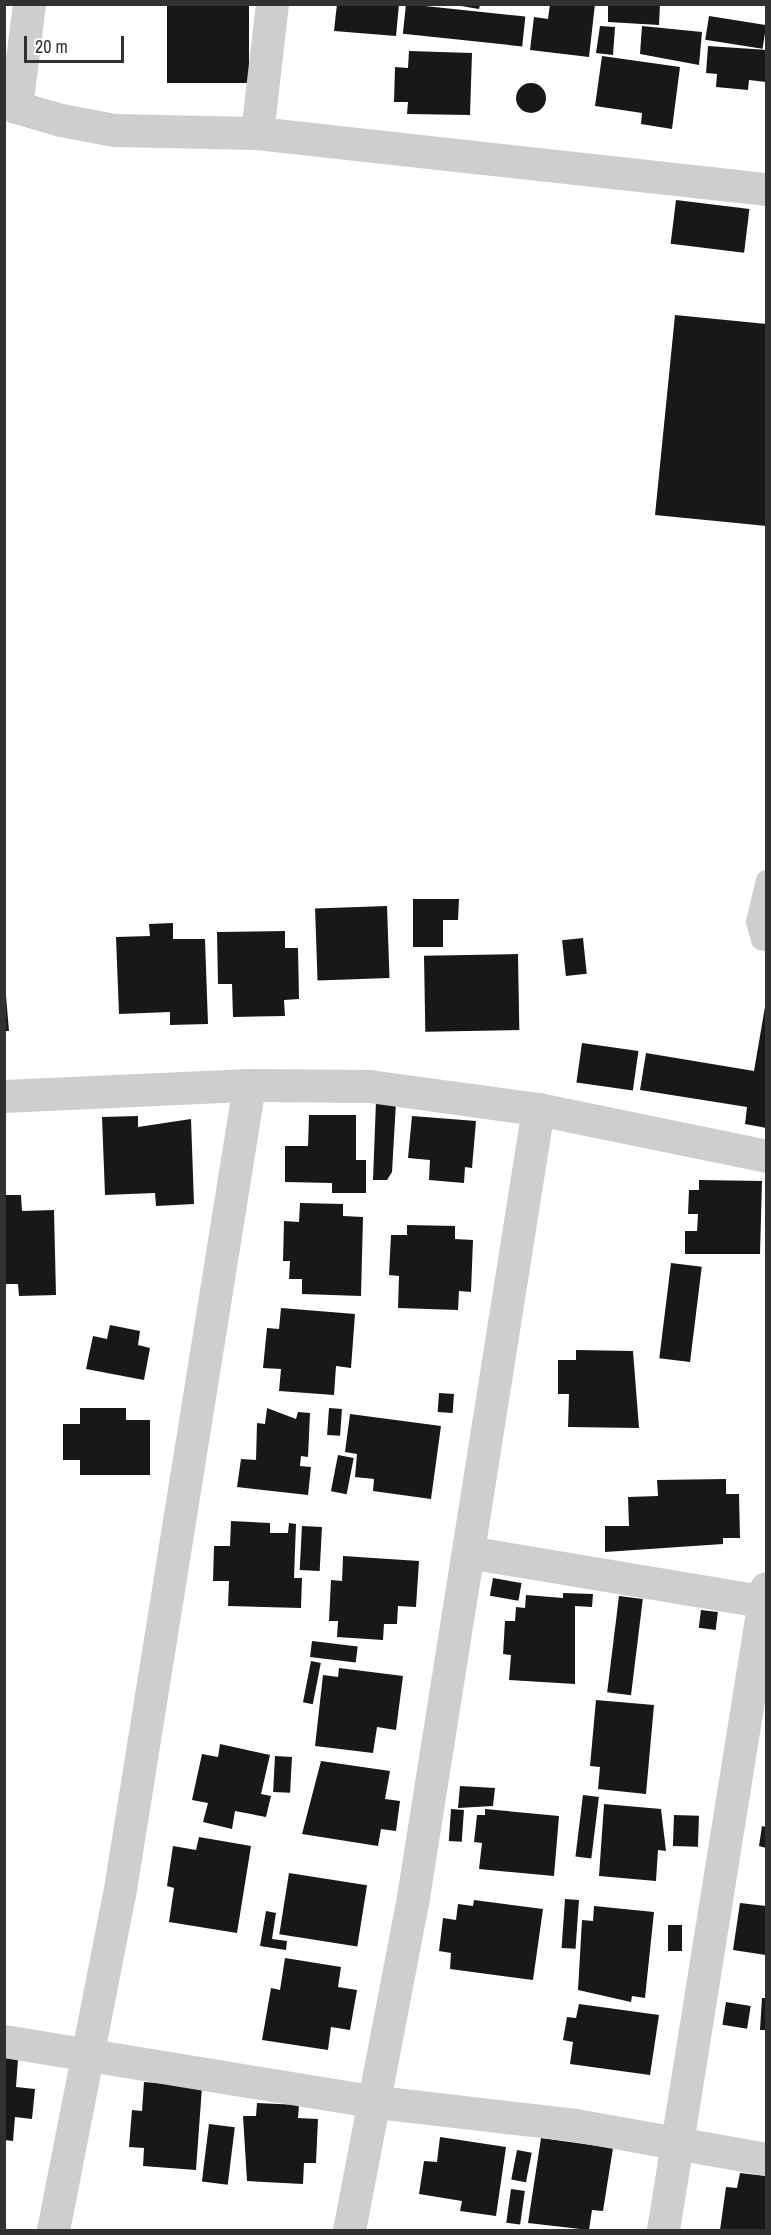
<!DOCTYPE html>
<html>
<head>
<meta charset="utf-8">
<style>
  body { margin:0 }
  #map { position:relative; width:771px; height:2235px; overflow:hidden; background:#fff; font-family:"Archivo Narrow",sans-serif }
  div>[style] { position:absolute }
  .building>* { inset:0; background:#181818; transform-origin:0 0 }
  .round { border-radius:50% }
  .service>* { height:20px; margin:-10px; padding:0 10px; transform-origin:10px; border-radius:10px; background:#cecece }
  .minor>* { height:33px; margin:-16.5px; padding:0 16.5px; transform-origin:16.5px; border-radius:16.5px; background:#cecece }
  span { translate:-50% -50%; white-space:nowrap; text-align:center; line-height:1.15; -webkit-text-stroke:6px #fff; paint-order:stroke }
  .frame { position:absolute; inset:0; border:6px solid #313131; pointer-events:none }
  .scale { position:absolute; left:24px; top:36px; width:100px; height:27px; box-sizing:border-box; border:3px solid #313131; border-top:0; padding-left:8px; font-size:18px; line-height:21px; white-space:nowrap; color:#313131; -webkit-text-stroke:4px #fff; paint-order:stroke }
</style>
</head>
<body>
<div id="map">
  <div class="building">
    <div style="left:167px;top:4px;width:82px;height:79px"></div>
    <div style="clip-path:polygon(337px 4px,399px 4px,396px 36px,334px 31px)"></div>
    <div style="left:406px;top:4px;width:120px;height:30px;rotate:6deg"></div>
    <div style="clip-path:polygon(550px 4px,595px 4px,589px 57px,530px 50px,534px 17px,548px 19px)"></div>
    <div style="clip-path:polygon(608px 4px,660px 4px,659px 25px,608px 22px)"></div>
    <div style="clip-path:polygon(455px 5px,480px 5px,479px 9px)"></div>
    <div style="left:709px;top:16px;width:58px;height:24px;rotate:9deg"></div>
    <div style="clip-path:polygon(600px 26px,615px 27px,613px 55px,596px 53px)"></div>
    <div style="clip-path:polygon(642px 26px,702px 32px,699px 65px,640px 54px)"></div>
    <div style="clip-path:polygon(708px 46px,766px 50px,766px 82px,749px 80px,748px 90px,716px 87px,717px 74px,706px 73px)"></div>
    <div style="clip-path:polygon(409px 51px,472px 53px,470px 115px,407px 114px,408px 102px,394px 102px,395px 67px,408px 68px)"></div>
    <div style="clip-path:polygon(602px 56px,680px 67px,672px 129px,641px 124px,642px 113px,595px 106px)"></div>
    <div class="round" style="left:516px;top:83px;width:30px;height:30px"></div>
    <div style="left:676px;top:200px;width:74px;height:44px;rotate:7deg"></div>
    <div style="clip-path:polygon(675px 315px,766px 324px,766px 526px,655px 515px)"></div>
    <div style="clip-path:polygon(413px 899px,459px 899px,458px 920px,443px 920px,443px 947px,413px 947px)"></div>
    <div style="left:387px;top:906px;width:72px;height:72px;rotate:88deg"></div>
    <div style="clip-path:polygon(173px 923px,173px 939px,205px 939px,208px 1024px,170px 1025px,170px 1012px,119px 1014px,116px 937px,150px 936px,149px 924px)"></div>
    <div style="clip-path:polygon(285px 931px,285px 948px,298px 948px,299px 999px,284px 1000px,285px 1016px,233px 1017px,232px 984px,218px 984px,217px 932px)"></div>
    <div style="left:583px;top:938px;width:36px;height:21px;rotate:84deg"></div>
    <div style="left:518px;top:954px;width:76px;height:94px;rotate:89deg"></div>
    <div style="clip-path:polygon(4px 972px,9px 1031px,4px 1031px)"></div>
    <div style="clip-path:polygon(766px 1001px,766px 1128px,745px 1124px,747px 1107px,640px 1090px,646px 1053px,754px 1071px)"></div>
    <div style="left:582px;top:1043px;width:57px;height:40px;rotate:8deg"></div>
    <div style="clip-path:polygon(376px 1101px,396px 1102px,392px 1172px,387px 1180px,373px 1180px)"></div>
    <div style="clip-path:polygon(309px 1115px,356px 1115px,356px 1160px,366px 1160px,366px 1193px,332px 1193px,332px 1183px,285px 1182px,285px 1146px,308px 1146px)"></div>
    <div style="clip-path:polygon(138px 1116px,138px 1127px,191px 1119px,194px 1204px,156px 1206px,155px 1193px,105px 1195px,102px 1117px)"></div>
    <div style="clip-path:polygon(412px 1116px,476px 1121px,472px 1168px,465px 1167px,464px 1183px,429px 1180px,430px 1160px,408px 1158px)"></div>
    <div style="clip-path:polygon(699px 1180px,762px 1181px,760px 1254px,685px 1254px,685px 1231px,697px 1231px,698px 1214px,688px 1214px,689px 1190px,699px 1190px)"></div>
    <div style="clip-path:polygon(4px 1195px,21px 1195px,22px 1211px,54px 1210px,56px 1295px,19px 1296px,18px 1284px,4px 1284px)"></div>
    <div style="clip-path:polygon(300px 1203px,343px 1204px,343px 1216px,363px 1217px,361px 1296px,302px 1294px,302px 1279px,289px 1279px,290px 1261px,283px 1261px,284px 1221px,299px 1222px)"></div>
    <div style="clip-path:polygon(407px 1225px,455px 1226px,455px 1239px,473px 1240px,471px 1292px,459px 1291px,458px 1310px,398px 1308px,399px 1276px,389px 1275px,391px 1235px,407px 1235px)"></div>
    <div style="left:671px;top:1263px;width:31px;height:96px;rotate:7deg"></div>
    <div style="clip-path:polygon(281px 1308px,355px 1314px,351px 1368px,336px 1366px,334px 1395px,279px 1391px,281px 1369px,263px 1368px,267px 1328px,279px 1329px)"></div>
    <div style="clip-path:polygon(110px 1325px,140px 1331px,138px 1345px,150px 1348px,144px 1380px,86px 1369px,93px 1336px,107px 1339px)"></div>
    <div style="clip-path:polygon(576px 1350px,633px 1351px,639px 1428px,568px 1427px,569px 1394px,558px 1394px,558px 1360px,576px 1360px)"></div>
    <div style="left:439px;top:1393px;width:15px;height:19px;rotate:4deg"></div>
    <div style="clip-path:polygon(80px 1408px,126px 1408px,126px 1420px,150px 1420px,150px 1475px,80px 1475px,80px 1460px,63px 1460px,63px 1424px,80px 1424px)"></div>
    <div style="clip-path:polygon(267px 1408px,296px 1419px,298px 1412px,310px 1413px,308px 1457px,301px 1456px,300px 1466px,311px 1467px,308px 1495px,237px 1487px,241px 1459px,256px 1460px,257px 1423px,265px 1424px)"></div>
    <div style="left:329px;top:1408px;width:13px;height:27px;rotate:4deg"></div>
    <div style="clip-path:polygon(350px 1414px,441px 1426px,431px 1499px,373px 1491px,374px 1479px,355px 1477px,357px 1454px,345px 1452px)"></div>
    <div style="left:338px;top:1455px;width:16px;height:37px;rotate:11deg"></div>
    <div style="clip-path:polygon(726px 1479px,726px 1494px,739px 1494px,740px 1538px,723px 1538px,723px 1544px,605px 1552px,605px 1526px,629px 1526px,628px 1497px,658px 1496px,657px 1480px)"></div>
    <div style="clip-path:polygon(231px 1521px,270px 1523px,270px 1533px,288px 1533px,289px 1523px,296px 1524px,294px 1578px,302px 1578px,301px 1608px,228px 1606px,229px 1581px,213px 1581px,214px 1546px,230px 1546px)"></div>
    <div style="left:302px;top:1526px;width:20px;height:44px;rotate:3deg"></div>
    <div style="clip-path:polygon(343px 1556px,419px 1561px,416px 1607px,398px 1606px,397px 1624px,384px 1624px,383px 1640px,337px 1637px,338px 1621px,329px 1621px,331px 1580px,342px 1581px)"></div>
    <div style="left:493px;top:1578px;width:29px;height:18px;rotate:10deg"></div>
    <div style="clip-path:polygon(563px 1593px,593px 1594px,592px 1607px,575px 1606px,575px 1684px,509px 1680px,511px 1655px,503px 1654px,505px 1621px,515px 1621px,516px 1607px,525px 1608px,526px 1595px,563px 1598px)"></div>
    <div style="left:619px;top:1596px;width:24px;height:97px;rotate:7deg"></div>
    <div style="left:701px;top:1610px;width:17px;height:18px;rotate:7deg"></div>
    <div style="left:312px;top:1641px;width:46px;height:16px;rotate:7deg"></div>
    <div style="left:311px;top:1661px;width:10px;height:42px;rotate:11deg"></div>
    <div style="clip-path:polygon(339px 1668px,403px 1676px,396px 1730px,377px 1727px,373px 1753px,315px 1746px,323px 1675px,338px 1677px)"></div>
    <div style="clip-path:polygon(596px 1700px,654px 1705px,646px 1794px,598px 1789px,600px 1767px,590px 1766px)"></div>
    <div style="clip-path:polygon(220px 1744px,270px 1755px,261px 1794px,271px 1796px,266px 1817px,235px 1811px,232px 1829px,203px 1822px,208px 1803px,192px 1800px,202px 1754px,218px 1757px)"></div>
    <div style="left:275px;top:1756px;width:17px;height:36px;rotate:3deg"></div>
    <div style="clip-path:polygon(321px 1761px,390px 1771px,385px 1799px,400px 1801px,396px 1831px,381px 1829px,378px 1846px,302px 1834px)"></div>
    <div style="clip-path:polygon(460px 1786px,495px 1788px,493px 1806px,458px 1808px)"></div>
    <div style="left:583px;top:1795px;width:16px;height:62px;rotate:7deg"></div>
    <div style="clip-path:polygon(604px 1804px,661px 1809px,666px 1851px,658px 1850px,656px 1881px,599px 1876px)"></div>
    <div style="left:451px;top:1809px;width:13px;height:32px;rotate:4deg"></div>
    <div style="clip-path:polygon(485px 1809px,559px 1816px,554px 1876px,479px 1869px,482px 1843px,474px 1842px,477px 1815px,485px 1815px)"></div>
    <div style="left:674px;top:1815px;width:25px;height:31px;rotate:2deg"></div>
    <div style="clip-path:polygon(762px 1826px,766px 1827px,766px 1848px,759px 1846px)"></div>
    <div style="clip-path:polygon(199px 1837px,251px 1846px,237px 1933px,169px 1922px,174px 1888px,167px 1886px,173px 1846px,196px 1850px)"></div>
    <div style="left:289px;top:1873px;width:79px;height:62px;rotate:9deg"></div>
    <div style="left:565px;top:1899px;width:14px;height:49px;rotate:4deg"></div>
    <div style="clip-path:polygon(474px 1900px,543px 1909px,533px 1980px,450px 1969px,451px 1953px,439px 1951px,443px 1918px,456px 1920px,458px 1904px,473px 1906px)"></div>
    <div style="clip-path:polygon(740px 1903px,766px 1906px,766px 1955px,733px 1950px)"></div>
    <div style="clip-path:polygon(594px 1906px,654px 1912px,645px 1998px,632px 1996px,631px 2002px,578px 1990px,582px 1920px,593px 1921px)"></div>
    <div style="clip-path:polygon(266px 1911px,276px 1913px,272px 1939px,287px 1941px,286px 1950px,260px 1946px)"></div>
    <div style="left:668px;top:1925px;width:14px;height:26px"></div>
    <div style="clip-path:polygon(285px 1958px,341px 1967px,338px 1987px,357px 1990px,350px 2030px,331px 2027px,328px 2050px,262px 2040px,271px 1988px,280px 1990px)"></div>
    <div style="clip-path:polygon(762px 1998px,766px 1998px,766px 2030px,760px 2030px)"></div>
    <div style="left:726px;top:2002px;width:25px;height:23px;rotate:9deg"></div>
    <div style="clip-path:polygon(579px 2004px,659px 2015px,650px 2075px,570px 2064px,573px 2042px,563px 2040px,567px 2017px,576px 2018px)"></div>
    <div style="clip-path:polygon(4px 2058px,18px 2059px,16px 2087px,35px 2089px,32px 2119px,15px 2117px,13px 2141px,4px 2140px)"></div>
    <div style="clip-path:polygon(144px 2082px,202px 2087px,196px 2170px,143px 2166px,144px 2148px,129px 2147px,132px 2110px,142px 2111px)"></div>
    <div style="clip-path:polygon(257px 2103px,299px 2105px,298px 2118px,318px 2119px,316px 2163px,304px 2163px,303px 2184px,247px 2181px,243px 2116px,256px 2116px)"></div>
    <div style="left:209px;top:2124px;width:26px;height:58px;rotate:7deg"></div>
    <div style="clip-path:polygon(440px 2137px,506px 2147px,496px 2216px,460px 2211px,462px 2201px,419px 2194px,424px 2161px,437px 2162px)"></div>
    <div style="clip-path:polygon(541px 2138px,613px 2148px,603px 2211px,592px 2210px,589px 2230px,528px 2223px)"></div>
    <div style="left:517px;top:2150px;width:15px;height:30px;rotate:11deg"></div>
    <div style="clip-path:polygon(740px 2173px,766px 2176px,766px 2230px,720px 2230px,726px 2187px,737px 2188px)"></div>
    <div style="left:511px;top:2189px;width:14px;height:34px;rotate:8deg"></div>
  </div>
  <div class="service">
    <div style="left:766px;top:880px;width:43px;rotate:103.4deg"></div>
    <div style="left:756px;top:922px;width:19px;rotate:74deg"></div>
    <div style="left:761px;top:940px;width:5px;rotate:11deg"></div>
  </div>
  <div class="minor">
    <div style="left:29px;top:4px;width:104px;rotate:97.2deg"></div>
    <div style="left:16px;top:107px;width:47px;rotate:16.1deg"></div>
    <div style="left:61px;top:120px;width:54px;rotate:10.7deg"></div>
    <div style="left:114px;top:130px;width:143px;rotate:1.2deg"></div>
    <div style="left:257px;top:133px;width:512px;rotate:6.28deg"></div>
    <div style="left:257px;top:133px;width:130px;rotate:-83.4deg"></div>
    <div style="left:4px;top:1096px;width:245px;rotate:-2.6deg"></div>
    <div style="left:249px;top:1085px;width:120px;rotate:0.5deg"></div>
    <div style="left:369px;top:1086px;width:171px;rotate:7.8deg"></div>
    <div style="left:538px;top:1109px;width:233px;rotate:11.6deg"></div>
    <div style="left:468px;top:1552px;width:302px;rotate:9.5deg"></div>
    <div style="left:4px;top:2041px;width:378px;rotate:9.3deg"></div>
    <div style="left:377px;top:2102px;width:199px;rotate:6.6deg"></div>
    <div style="left:575px;top:2125px;width:194px;rotate:10.1deg"></div>
    <div style="left:53px;top:2230px;width:341px;rotate:-78.9deg"></div>
    <div style="left:119px;top:1895px;width:820px;rotate:-80.88deg"></div>
    <div style="left:349px;top:2230px;width:339px;rotate:-79.1deg"></div>
    <div style="left:413px;top:1897px;width:798px;rotate:-80.99deg"></div>
    <div style="left:663px;top:2230px;width:650px;rotate:-80.89deg"></div>
  </div>
  <div class="frame"></div>
  <div class="scale">20 m</div>
</div>
</body>
</html>
